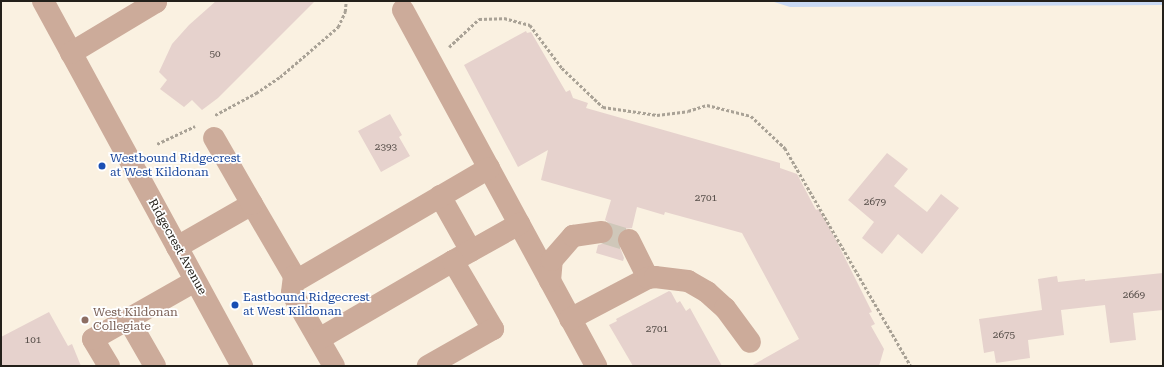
<!DOCTYPE html>
<html>
<head>
<meta charset="utf-8">
<style>
  body { margin:0 }
  #map { position:relative; width:1164px; height:367px; overflow:hidden; background:#faf1e1; font-family:"Roboto Serif",serif }
  div>[style] { position:absolute }
  .water>* { inset:0; background:#c9d9f3 }
  .building>* { inset:0; background:#e6d2cd }
  .minor-tunnel>* { height:22px; margin-top:-11px; transform-origin:0; background:repeating-linear-gradient(90deg,#cfc7b9 0 22px,transparent 0 33px) }
  .path>* { height:2.5px; margin-top:-1.25px; transform-origin:0; background:repeating-linear-gradient(90deg,#a9a296 0 3px,transparent 0 5px) }
  .minor>* { height:22px; margin:-11px; padding:0 11px; transform-origin:11px; border-radius:11px; background:#ccab9a }
  .dots>* { width:11px; height:11px; translate:-50% -50%; box-sizing:border-box; border:2px solid #fff; border-radius:50% }
  span { translate:-50% -50%; white-space:nowrap; text-align:center; line-height:1.15; -webkit-text-stroke:3.5px #fff; paint-order:stroke }
  .number-label { font-size:10px; color:#544c47 }
  .number-label span { -webkit-text-stroke-width:0 }
  .transit-label { font-size:12px; color:#164399 }
  .left { translate:0 -50%; text-align:left }
  .street-label { font-size:12px; color:#23201a }
  .education-label { font-size:12px; color:#785e54 }
  .frame { position:absolute; inset:0; border:2px solid #23201a; pointer-events:none }
</style>
</head>
<body>
<div id="map">
  <div class="water">
    <div style="clip-path:polygon(771px 1px,1163px 1px,1163px 5px,790px 7px)"></div>
  </div>
  <div class="building">
    <div style="clip-path:polygon(216px 1px,315px 1px,218px 98px,202px 110px,192px 100px,184px 107px,160px 89px,167px 80px,159px 72px,172px 44px,189px 25px)"></div>
    <div style="clip-path:polygon(526px 31px,527px 33px,531px 32px,566px 92px,570px 90px,573px 98px,588px 103px,586px 108px,780px 163px,780px 168px,797px 174px,816px 210px,819px 209px,836px 240px,872px 312px,869px 313px,875px 324px,871px 326px,884px 349px,879px 366px,751px 366px,799px 339px,742px 233px,665px 212px,664px 215px,637px 207px,632px 228px,623px 229px,618px 233px,617px 239px,624px 258px,623px 261px,596px 253px,598px 245px,609px 242px,614px 236px,614px 231px,612px 225px,605px 220px,611px 200px,541px 180px,548px 150px,518px 167px,464px 65px)"></div>
    <div style="clip-path:polygon(390px 114px,402px 135px,399px 137px,410px 156px,381px 172px,358px 131px)"></div>
    <div style="clip-path:polygon(887px 153px,908px 169px,894px 186px,927px 212px,941px 194px,959px 208px,922px 254px,898px 234px,882px 254px,862px 238px,874px 222px,848px 200px)"></div>
    <div style="clip-path:polygon(1163px 273px,1163px 310px,1133px 313px,1136px 340px,1110px 343px,1105px 305px,1061px 310px,1064px 335px,1028px 340px,1030px 358px,996px 363px,994px 351px,984px 353px,979px 319px,1042px 310px,1038px 279px,1057px 276px,1058px 282px,1085px 279px,1085px 281px)"></div>
    <div style="clip-path:polygon(669px 291px,671px 292px,677px 303px,680px 301px,686px 311px,690px 308px,722px 366px,633px 366px,609px 325px,617px 321px,616px 319px)"></div>
    <div style="clip-path:polygon(49px 312px,68px 346px,72px 344px,81px 366px,1px 366px,1px 337px)"></div>
  </div>
  <div class="minor-tunnel">
    <div style="left:602px;top:232px;width:28px;rotate:17deg"></div>
  </div>
  <div class="path">
    <div style="left:449px;top:47px;width:41px;rotate:-43deg"></div>
    <div style="left:479px;top:19px;width:25px;rotate:-2deg"></div>
    <div style="left:504px;top:18px;width:27px;rotate:15deg"></div>
    <div style="left:530px;top:25px;width:54px;rotate:53.3deg"></div>
    <div style="left:562px;top:68px;width:57px;rotate:43.6deg"></div>
    <div style="left:603px;top:107px;width:55px;rotate:8.4deg"></div>
    <div style="left:657px;top:115px;width:31px;rotate:-7deg"></div>
    <div style="left:688px;top:111px;width:20px;rotate:-18deg"></div>
    <div style="left:707px;top:105px;width:45px;rotate:14deg"></div>
    <div style="left:751px;top:116px;width:47px;rotate:43.3deg"></div>
    <div style="left:785px;top:148px;width:252px;rotate:60deg"></div>
    <div style="left:215px;top:115px;width:47px;rotate:-28.2deg"></div>
    <div style="left:256px;top:93px;width:29px;rotate:-34deg"></div>
    <div style="left:280px;top:77px;width:77px;rotate:-40.8deg"></div>
    <div style="left:338px;top:27px;width:17px;rotate:-65deg"></div>
    <div style="left:345px;top:12px;width:11px;rotate:-85deg"></div>
    <div style="left:157px;top:144px;width:42px;rotate:-25.3deg"></div>
  </div>
  <div class="minor">
    <div style="left:43px;top:1px;width:416px;rotate:61.4deg"></div>
    <div style="left:403px;top:10px;width:405px;rotate:61.5deg"></div>
    <div style="left:71px;top:53px;width:99px;rotate:-31deg"></div>
    <div style="left:156px;top:2px;width:1px;rotate:-135deg"></div>
    <div style="left:440px;top:196px;width:63px;rotate:60.6deg"></div>
    <div style="left:252px;top:204px;width:83px;rotate:59.7deg"></div>
    <div style="left:294px;top:276px;width:17px;rotate:97deg"></div>
    <div style="left:292px;top:293px;width:84px;rotate:60.1deg"></div>
    <div style="left:629px;top:240px;width:42px;rotate:63.4deg"></div>
    <div style="left:177px;top:247px;width:86px;rotate:-29.8deg"></div>
    <div style="left:252px;top:204px;width:76px;rotate:-119.9deg"></div>
    <div style="left:453px;top:261px;width:76px;rotate:-29.3deg"></div>
    <div style="left:550px;top:281px;width:21px;rotate:-85deg"></div>
    <div style="left:552px;top:260px;width:32px;rotate:-49deg"></div>
    <div style="left:573px;top:236px;width:29px;rotate:-8deg"></div>
    <div style="left:294px;top:282px;width:226px;rotate:-30.3deg"></div>
    <div style="left:128px;top:319px;width:54px;rotate:60.1deg"></div>
    <div style="left:570px;top:319px;width:88px;rotate:-27.7deg"></div>
    <div style="left:648px;top:278px;width:7px;rotate:-8deg"></div>
    <div style="left:655px;top:277px;width:33px;rotate:7deg"></div>
    <div style="left:688px;top:281px;width:22px;rotate:30deg"></div>
    <div style="left:707px;top:292px;width:24px;rotate:42deg"></div>
    <div style="left:725px;top:308px;width:42px;rotate:53.7deg"></div>
    <div style="left:319px;top:339px;width:155px;rotate:-30.2deg"></div>
    <div style="left:453px;top:261px;width:79px;rotate:59.5deg"></div>
    <div style="left:493px;top:329px;width:75px;rotate:150.4deg"></div>
    <div style="left:109px;top:366px;width:31px;rotate:-121deg"></div>
    <div style="left:93px;top:339px;width:117px;rotate:-29.6deg"></div>
  </div>
  <div class="dots">
    <div style="left:102px;top:166px;background:#1a4fb4"></div>
    <div style="left:235px;top:305px;background:#1a4fb4"></div>
    <div style="left:85px;top:320px;background:#8d6e63"></div>
  </div>
  <div class="number-label">
    <span style="left:215px;top:54px">50</span>
    <span style="left:386px;top:147px">2393</span>
    <span style="left:706px;top:198px">2701</span>
    <span style="left:875px;top:202px">2679</span>
    <span style="left:1134px;top:295px">2669</span>
    <span style="left:657px;top:329px">2701</span>
    <span style="left:1004px;top:335px">2675</span>
    <span style="left:33px;top:340px">101</span>
  </div>
  <div class="transit-label">
    <span class="left" style="left:110px;top:166px">Westbound Ridgecrest<br>at West Kildonan</span>
    <span class="left" style="left:243px;top:305px">Eastbound Ridgecrest<br>at West Kildonan</span>
  </div>
  <div class="street-label">
    <span style="left:177px;top:247px;rotate:61deg">Ridgecrest Avenue</span>
  </div>
  <div class="education-label">
    <span class="left" style="left:93px;top:320px">West Kildonan<br>Collegiate</span>
  </div>
  <div class="frame"></div>
</div>
</body>
</html>
